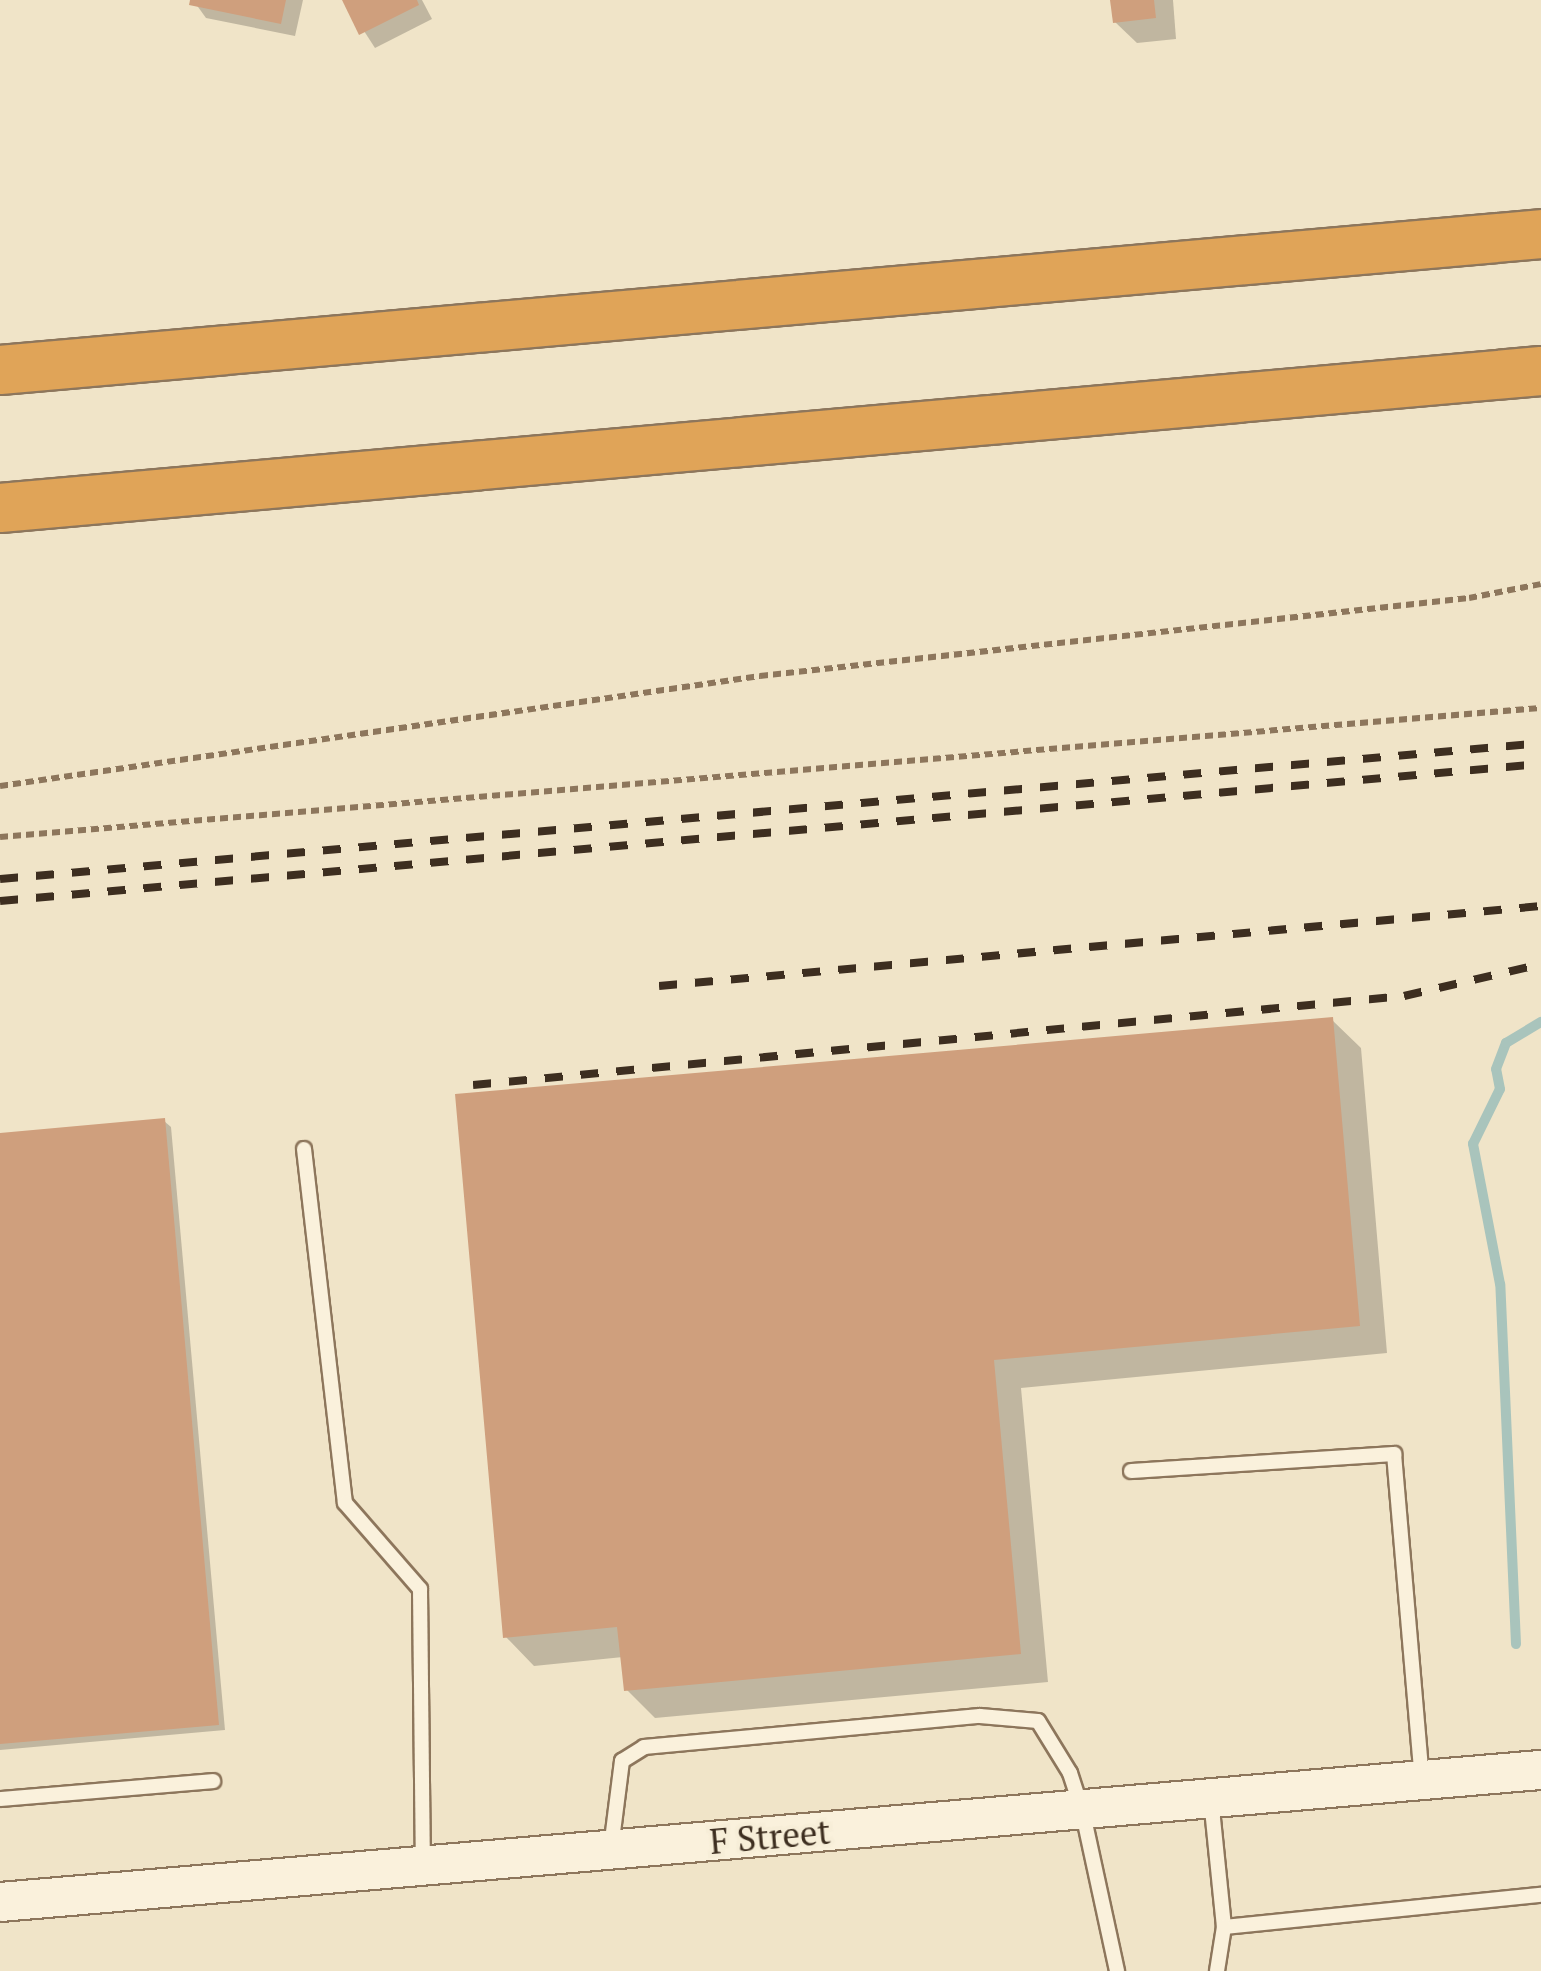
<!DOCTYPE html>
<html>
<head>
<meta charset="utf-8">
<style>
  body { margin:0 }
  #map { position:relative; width:1541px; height:1971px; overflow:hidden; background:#f0e4c8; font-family:"PT Serif",serif }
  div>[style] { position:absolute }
  .shadow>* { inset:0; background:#0003 }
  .stream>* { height:10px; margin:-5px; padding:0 5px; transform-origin:5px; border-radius:5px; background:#a9c4bc }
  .building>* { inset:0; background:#cf9f7d }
  .path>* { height:6px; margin-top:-3px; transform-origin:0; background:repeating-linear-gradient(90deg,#8d765c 0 8px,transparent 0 13px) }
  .roads { filter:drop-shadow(2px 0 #8d765c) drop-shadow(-2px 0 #8d765c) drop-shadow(0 2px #8d765c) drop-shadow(0 -2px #8d765c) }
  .lane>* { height:14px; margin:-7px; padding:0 7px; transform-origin:7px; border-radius:7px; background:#faf1dc }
  .secondary>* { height:38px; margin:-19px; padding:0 19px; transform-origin:19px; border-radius:19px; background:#faf1dc }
  .highway>* { height:48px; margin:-24px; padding:0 24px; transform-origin:24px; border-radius:24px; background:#e0a458 }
  .rail>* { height:8px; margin-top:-4px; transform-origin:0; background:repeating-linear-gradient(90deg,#3d2e20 0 18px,transparent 0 36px) }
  span { translate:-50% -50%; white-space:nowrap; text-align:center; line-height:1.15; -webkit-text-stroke:8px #f7eed8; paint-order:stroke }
  .street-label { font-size:35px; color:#3d2e20 }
</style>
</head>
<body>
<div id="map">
  <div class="shadow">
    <div style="clip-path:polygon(193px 0,303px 0,295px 36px,206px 18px)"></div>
    <div style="clip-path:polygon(344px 0,422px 0,432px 19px,375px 48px)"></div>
    <div style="clip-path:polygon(1113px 0,1173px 0,1176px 39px,1137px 43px,1115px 22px)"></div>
    <div style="clip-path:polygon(1332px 1020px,1361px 1048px,1387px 1353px,1021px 1388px,1048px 1682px,655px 1718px,627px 1690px,623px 1657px,534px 1666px,506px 1637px)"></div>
    <div style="clip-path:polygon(164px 1121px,171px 1127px,225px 1730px,0 1750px,0 1135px)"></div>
  </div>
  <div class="stream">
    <div style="left:1516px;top:1644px;width:360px;rotate:-92.5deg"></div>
    <div style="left:1500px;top:1284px;width:143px;rotate:-100.9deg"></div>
    <div style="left:1473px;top:1144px;width:61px;rotate:-63.9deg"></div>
    <div style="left:1500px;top:1089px;width:20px;rotate:-101deg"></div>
    <div style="left:1496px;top:1069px;width:28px;rotate:-69deg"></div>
    <div style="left:1506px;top:1043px;width:41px;rotate:-31deg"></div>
  </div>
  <div class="building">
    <div style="clip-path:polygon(190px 0,286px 0,281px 24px,189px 5px)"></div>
    <div style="clip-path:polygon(342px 0,417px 0,419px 5px,359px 35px)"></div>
    <div style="clip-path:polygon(1110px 0,1154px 0,1156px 18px,1113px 23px)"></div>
    <div style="clip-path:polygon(1333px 1017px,1360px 1326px,994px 1360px,1021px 1654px,624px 1691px,617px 1627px,503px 1638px,455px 1094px)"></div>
    <div style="clip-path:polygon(165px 1118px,219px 1725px,0 1744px,0 1133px)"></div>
  </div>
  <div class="path">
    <div style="left:0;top:786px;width:768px;rotate:-8.24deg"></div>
    <div style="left:760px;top:676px;width:713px;rotate:-6.28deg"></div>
    <div style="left:1469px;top:598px;width:73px;rotate:-11deg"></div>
    <div style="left:0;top:837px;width:1546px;rotate:-4.79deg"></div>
  </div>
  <div class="roads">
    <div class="lane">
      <div style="left:304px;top:1149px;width:356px;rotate:83.4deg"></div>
      <div style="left:345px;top:1503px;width:114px;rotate:48.9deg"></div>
      <div style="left:420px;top:1589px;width:277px;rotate:89.4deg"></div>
      <div style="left:1131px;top:1471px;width:264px;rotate:-3.7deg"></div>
      <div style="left:1394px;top:1454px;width:327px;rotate:85.1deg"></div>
      <div style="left:0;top:1799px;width:214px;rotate:-4.8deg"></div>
      <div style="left:1211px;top:1799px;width:129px;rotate:84.2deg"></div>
      <div style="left:1224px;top:1927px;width:319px;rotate:-5.8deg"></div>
      <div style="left:611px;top:1848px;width:88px;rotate:-82.8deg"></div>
      <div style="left:622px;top:1761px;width:26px;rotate:-32deg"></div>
      <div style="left:644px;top:1747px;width:337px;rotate:-5.3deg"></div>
      <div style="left:980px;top:1716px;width:58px;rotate:4.9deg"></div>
      <div style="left:1038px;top:1721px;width:61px;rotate:58.4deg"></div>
      <div style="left:1070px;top:1773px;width:38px;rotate:72deg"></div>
      <div style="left:1082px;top:1809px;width:166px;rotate:77.8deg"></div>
      <div style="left:1217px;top:1971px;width:45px;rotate:-81deg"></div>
    </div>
    <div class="secondary">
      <div style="left:0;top:1902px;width:1547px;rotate:-4.9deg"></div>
    </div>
    <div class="highway">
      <div style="left:0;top:370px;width:1547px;rotate:-5.04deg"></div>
      <div style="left:0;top:508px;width:1547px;rotate:-5.08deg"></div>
    </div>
  </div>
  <div class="rail">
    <div style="left:0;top:879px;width:1547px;rotate:-5.04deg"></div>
    <div style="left:0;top:901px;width:1547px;rotate:-5.08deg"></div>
    <div style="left:659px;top:986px;width:886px;rotate:-5.18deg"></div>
    <div style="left:473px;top:1085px;width:935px;rotate:-5.46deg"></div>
    <div style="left:1404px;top:996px;width:141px;rotate:-13.1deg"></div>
  </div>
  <div class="street-label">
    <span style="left:770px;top:1836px;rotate:-5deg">F Street</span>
  </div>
</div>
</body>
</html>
